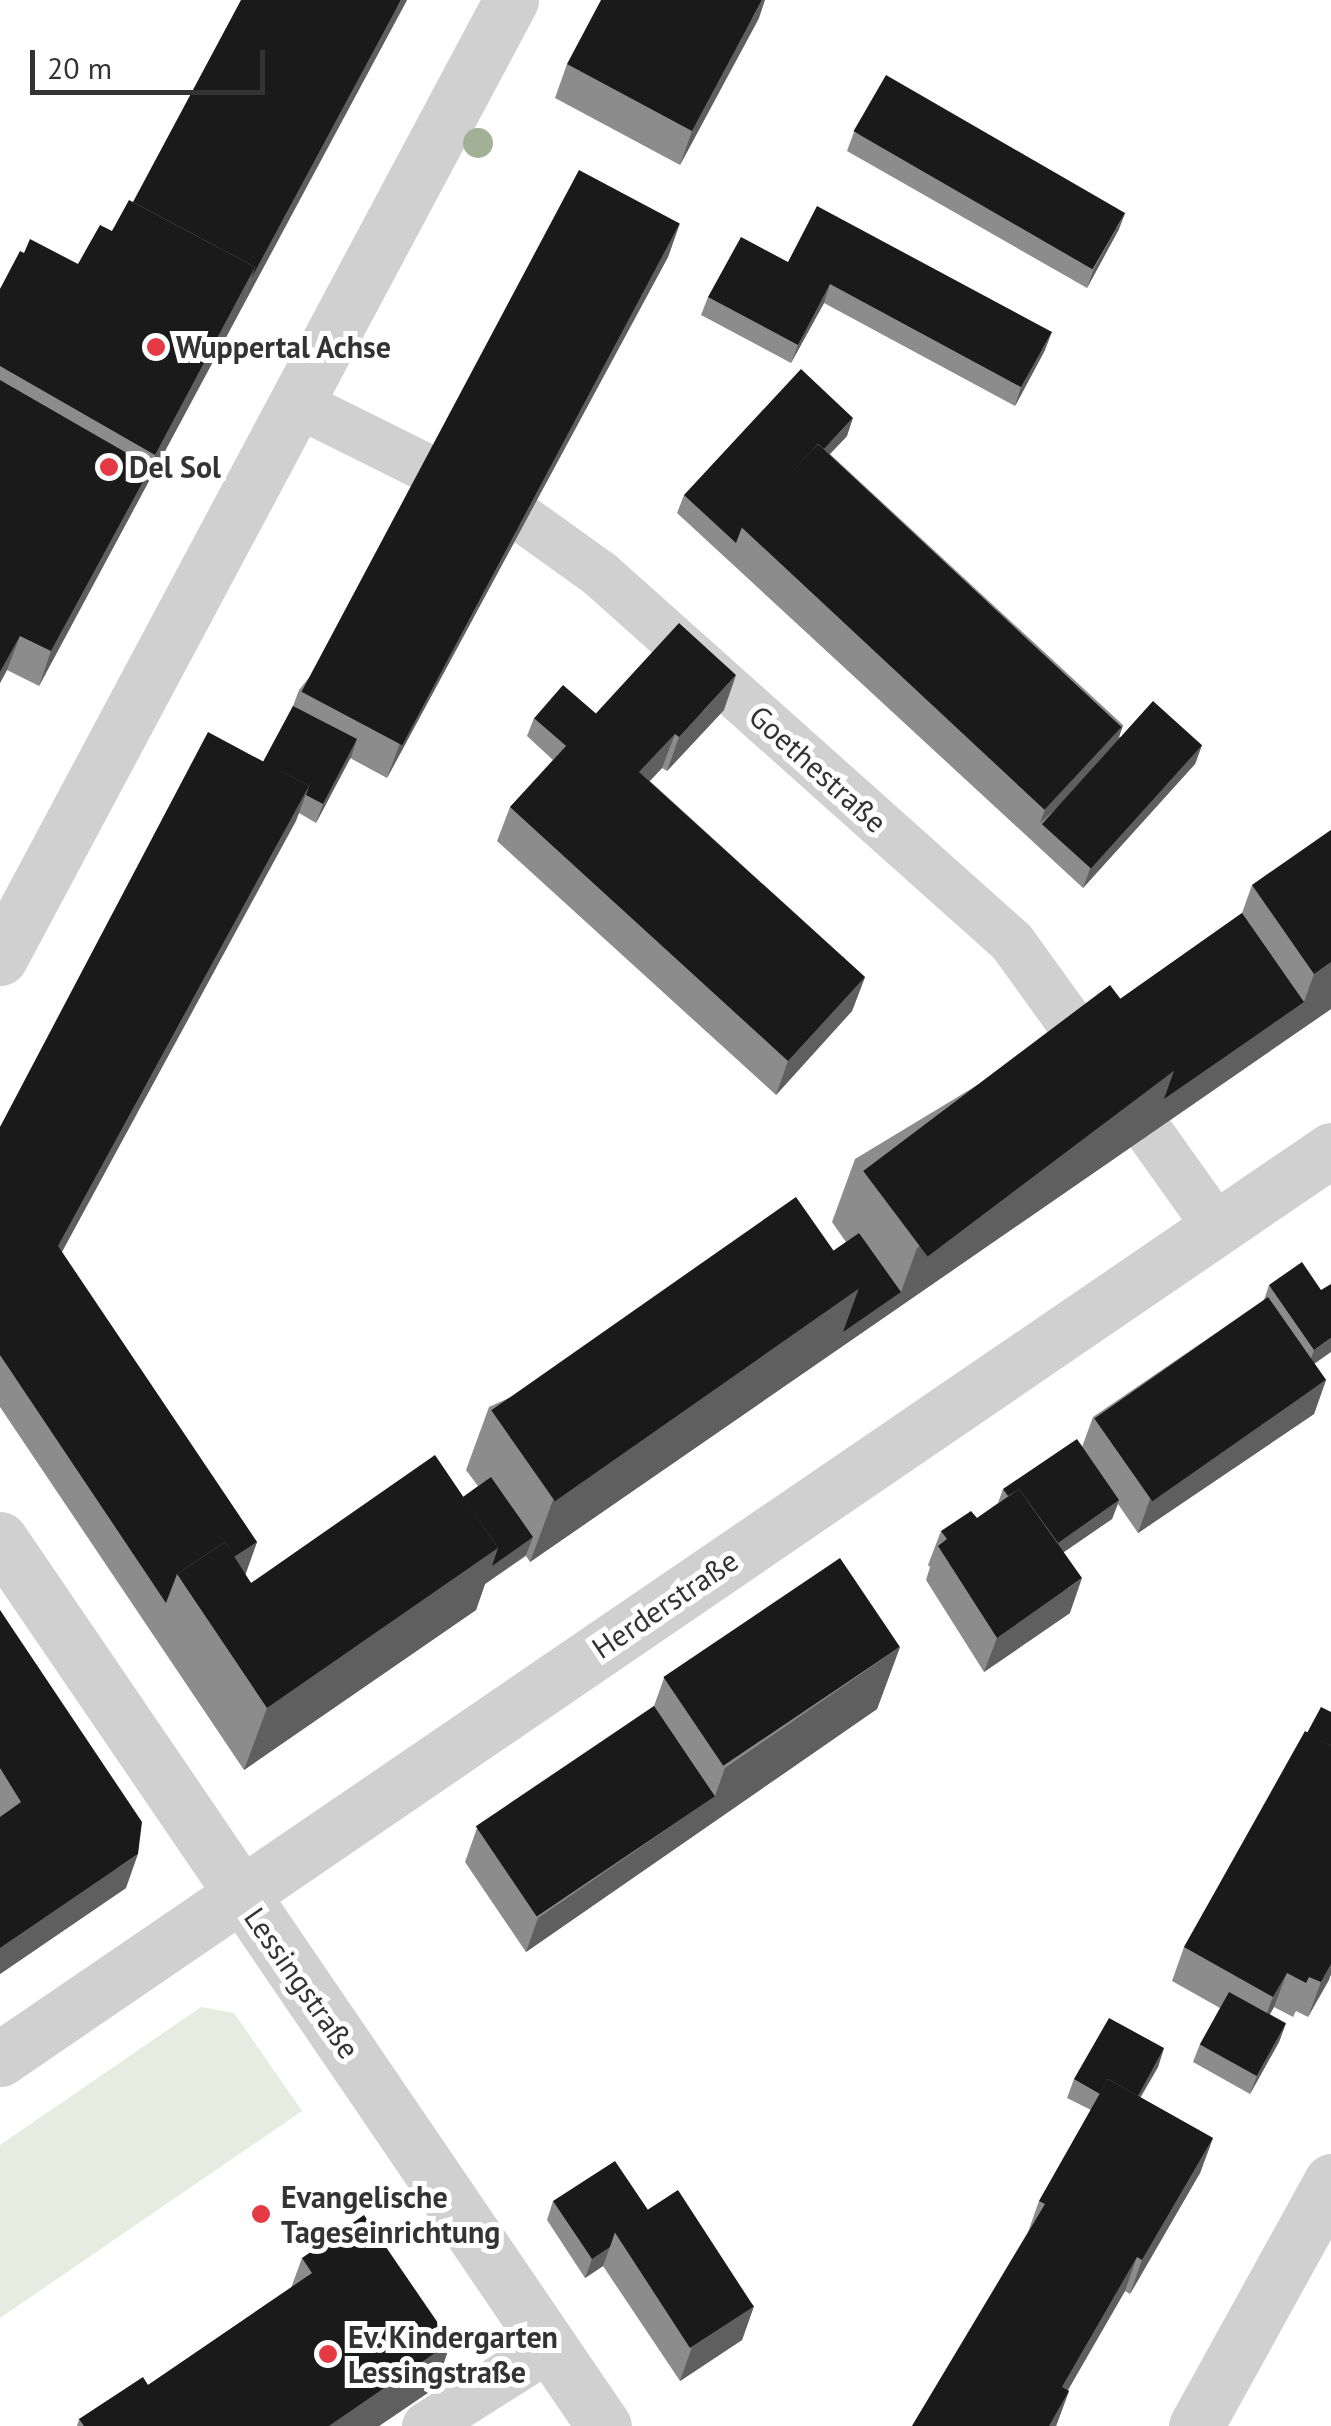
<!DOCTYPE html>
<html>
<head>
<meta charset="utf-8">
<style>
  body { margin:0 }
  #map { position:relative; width:1331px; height:2426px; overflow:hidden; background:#fff; font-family:"PT Sans",sans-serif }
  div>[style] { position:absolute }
  .green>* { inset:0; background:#e6ecdf }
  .lane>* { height:48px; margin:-24px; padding:0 24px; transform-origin:24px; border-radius:24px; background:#d0d0d0 }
  .street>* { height:55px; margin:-27.5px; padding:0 27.5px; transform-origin:27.5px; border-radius:27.5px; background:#d0d0d0 }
  .trees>* { width:30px; height:30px; margin:-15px; border-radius:50%; background:#a2b095 }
  .wall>* { inset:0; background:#8c8c8c }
  .shaded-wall>* { inset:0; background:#5f5f5f }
  .building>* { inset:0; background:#1a1a1a; transform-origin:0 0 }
  .dots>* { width:28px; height:28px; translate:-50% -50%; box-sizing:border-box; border:5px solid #fff; border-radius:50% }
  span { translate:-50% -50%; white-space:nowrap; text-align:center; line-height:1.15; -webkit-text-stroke:10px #fff; paint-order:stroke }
  .poi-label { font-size:30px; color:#333; font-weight:700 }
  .left { translate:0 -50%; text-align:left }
  .street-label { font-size:30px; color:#333 }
  .scale { position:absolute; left:30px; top:50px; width:235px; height:45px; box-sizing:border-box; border:5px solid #333; border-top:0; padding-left:12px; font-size:30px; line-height:35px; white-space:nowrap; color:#333; -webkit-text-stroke:8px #fff; paint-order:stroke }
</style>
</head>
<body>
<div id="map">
  <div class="green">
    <div style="clip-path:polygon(201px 2007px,234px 2013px,302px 2111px,0 2318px,0 2145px)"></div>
  </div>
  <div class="lane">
    <div style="left:298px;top:404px;width:142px;rotate:26.4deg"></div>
    <div style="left:526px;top:521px;width:91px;rotate:35.6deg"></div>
    <div style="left:600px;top:574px;width:552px;rotate:41.77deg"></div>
    <div style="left:1012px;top:942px;width:123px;rotate:54.2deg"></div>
    <div style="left:1152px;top:1136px;width:114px;rotate:54.6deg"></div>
    <div style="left:426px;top:2426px;width:149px;rotate:-32.4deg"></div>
  </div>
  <div class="street">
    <div style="left:0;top:958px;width:1086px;rotate:-61.92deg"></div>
    <div style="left:0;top:1539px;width:1073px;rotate:55.75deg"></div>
    <div style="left:0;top:2059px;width:1612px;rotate:-34.33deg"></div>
    <div style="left:1196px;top:2426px;width:280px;rotate:-61.1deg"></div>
  </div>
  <div class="trees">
    <div style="left:478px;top:143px"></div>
  </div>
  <div class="wall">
    <div style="clip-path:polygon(407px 0,39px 686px,7px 670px,0 683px,0 289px,24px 253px,78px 264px,112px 231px,133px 202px)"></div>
    <div style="clip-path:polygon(759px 18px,680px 165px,555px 98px,567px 64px)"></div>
    <div style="clip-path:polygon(854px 132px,1119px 229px,1087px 288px,847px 151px)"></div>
    <div style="clip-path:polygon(680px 223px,668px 257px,387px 778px,350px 758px,316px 823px,299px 813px,62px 1252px,257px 1542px,245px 1574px,251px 1583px,463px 1497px,478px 1486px,466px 1470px,489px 1407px,833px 1251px,846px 1242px,832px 1222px,855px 1159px,1120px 999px,1242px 913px,1252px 885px,1331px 830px,1331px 1009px,530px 1562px,526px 1556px,485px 1584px,476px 1610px,244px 1770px,0 1407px,0 1127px,263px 762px,293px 706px,299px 690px)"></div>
    <div style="clip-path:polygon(788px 262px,1045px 350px,1015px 406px,824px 303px,791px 363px,701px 315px,708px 297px)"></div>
    <div style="clip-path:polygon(847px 436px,830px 454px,1123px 725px,1119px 737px,1202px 745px,1195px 764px,1083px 888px,677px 513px,684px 495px)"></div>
    <div style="clip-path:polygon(724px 710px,667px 771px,662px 768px,650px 781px,865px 977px,852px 1011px,776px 1095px,497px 841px,510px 807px,553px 760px,527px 736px,534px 718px)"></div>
    <div style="clip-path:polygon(1269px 1285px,1321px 1290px,1314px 1363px,1326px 1380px,1314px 1414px,1138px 1533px,1118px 1504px,1112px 1519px,1064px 1552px,1070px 1613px,984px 1672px,926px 1580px,930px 1567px,928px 1565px,941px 1531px,977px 1518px,998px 1503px,1003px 1489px,1082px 1447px,1093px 1417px,1264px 1300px)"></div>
    <div style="clip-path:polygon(0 1610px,126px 1888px,0 1974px)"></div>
    <div style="clip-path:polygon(900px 1647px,877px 1709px,526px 1952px,465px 1862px,477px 1828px,654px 1706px,664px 1678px)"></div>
    <div style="clip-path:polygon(1331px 1712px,1331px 1974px,1308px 2017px,1296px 2011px,1293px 2017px,1274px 2007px,1270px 2014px,1286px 2023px,1279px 2042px,1250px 2094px,1193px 2062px,1200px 2044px,1220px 2008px,1172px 1981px,1184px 1947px,1307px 1733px)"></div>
    <div style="clip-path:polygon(1164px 2048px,1158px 2067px,1140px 2097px,1213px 2138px,1200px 2173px,1130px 2294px,1125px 2291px,1068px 2390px,1069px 2391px,1056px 2426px,912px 2426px,1028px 2232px,1039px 2201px,1091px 2110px,1067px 2098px,1074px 2079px)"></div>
    <div style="clip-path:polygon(553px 2201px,648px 2210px,754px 2306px,742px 2340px,680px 2381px,603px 2266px,585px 2278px,547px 2220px)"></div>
    <div style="clip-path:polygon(302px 2258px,451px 2342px,435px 2388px,379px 2426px,77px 2426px,79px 2419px,148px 2385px,291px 2288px)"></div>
  </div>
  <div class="shaded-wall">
    <div style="clip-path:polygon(401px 0,407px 0,239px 313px,251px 279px)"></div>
    <div style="clip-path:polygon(762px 0,765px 0,759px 18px,680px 165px,692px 131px)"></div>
    <div style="clip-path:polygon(1126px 211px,1119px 229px,1087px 288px,1094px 269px)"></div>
    <div style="clip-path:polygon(680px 223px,668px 257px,387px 778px,400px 743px)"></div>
    <div style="clip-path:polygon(255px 267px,239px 313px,39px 686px,51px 651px,151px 467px,155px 455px)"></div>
    <div style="clip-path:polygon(830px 284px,824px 303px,791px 363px,798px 345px)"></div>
    <div style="clip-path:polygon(1052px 332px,1045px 350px,1015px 406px,1021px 387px)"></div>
    <div style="clip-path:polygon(853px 418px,847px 436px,752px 536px,747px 531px)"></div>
    <div style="clip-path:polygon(20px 636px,7px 670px,0 683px,0 672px)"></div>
    <div style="clip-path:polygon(736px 675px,724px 710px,667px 771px,679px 737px)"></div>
    <div style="clip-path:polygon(1123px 725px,1111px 760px,1040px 823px,1046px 807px)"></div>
    <div style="clip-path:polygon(675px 734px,662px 768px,626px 806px,639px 772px)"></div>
    <div style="clip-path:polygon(357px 739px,351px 757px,316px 823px,323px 804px)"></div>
    <div style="clip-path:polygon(1202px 745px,1195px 764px,1083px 888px,1090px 869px)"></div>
    <div style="clip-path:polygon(309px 786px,296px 821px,46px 1281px,58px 1246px)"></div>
    <div style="clip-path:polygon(1331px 962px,1331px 1009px,530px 1562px,553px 1500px,859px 1288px,901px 1292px,917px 1248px,1174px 1071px,1304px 1002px,1314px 974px)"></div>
    <div style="clip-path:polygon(865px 977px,852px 1011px,776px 1095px,788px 1061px)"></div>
    <div style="clip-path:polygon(1331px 1338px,1331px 1352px,1307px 1369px,1314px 1350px)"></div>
    <div style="clip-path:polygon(1326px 1380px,1314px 1414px,1138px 1533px,1150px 1499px)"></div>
    <div style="clip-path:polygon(1119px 1500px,1112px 1519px,1039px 1569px,1046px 1551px)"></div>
    <div style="clip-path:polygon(533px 1537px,526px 1555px,485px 1584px,476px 1610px,244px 1770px,267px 1708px,498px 1548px)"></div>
    <div style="clip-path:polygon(257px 1542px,245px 1576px,186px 1589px)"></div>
    <div style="clip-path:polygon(1082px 1578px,1070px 1613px,984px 1672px,997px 1638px)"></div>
    <div style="clip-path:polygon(900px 1647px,877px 1709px,526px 1952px,538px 1918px,715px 1796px,725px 1768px)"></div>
    <div style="clip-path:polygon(138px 1854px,126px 1888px,0 1974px,0 1948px)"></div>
    <div style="clip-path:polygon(1331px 1964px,1331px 1974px,1329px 1980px,1308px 2017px,1321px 1982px)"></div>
    <div style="clip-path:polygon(1287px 1973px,1274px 2007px,1260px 2031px,1273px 1997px)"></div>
    <div style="clip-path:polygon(1286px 2023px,1279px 2042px,1250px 2094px,1257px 2076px)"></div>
    <div style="clip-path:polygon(1164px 2048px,1158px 2067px,1123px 2128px,1130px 2110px)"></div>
    <div style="clip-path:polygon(1213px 2138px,1200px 2173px,1130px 2294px,1142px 2260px)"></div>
    <div style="clip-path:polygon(610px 2247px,603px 2266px,585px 2278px,592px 2259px)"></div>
    <div style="clip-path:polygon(1137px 2257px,1125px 2291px,1050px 2421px,1062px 2387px)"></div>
    <div style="clip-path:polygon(754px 2306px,742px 2340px,680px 2381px,692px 2347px)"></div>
    <div style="clip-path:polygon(451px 2342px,435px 2388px,379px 2426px,329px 2426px)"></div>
    <div style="clip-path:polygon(1069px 2391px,1056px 2426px,1049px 2426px)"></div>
  </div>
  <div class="building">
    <div style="clip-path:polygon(241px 0,401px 0,251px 279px,255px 267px,133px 202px)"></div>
    <div style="clip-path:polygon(601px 0,762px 0,692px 131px,567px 64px)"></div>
    <div style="left:886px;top:75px;width:276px;height:65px;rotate:30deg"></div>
    <div style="left:579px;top:170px;width:114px;height:591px;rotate:28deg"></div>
    <div style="clip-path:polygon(129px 200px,255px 267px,155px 455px,0 366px,0 289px,20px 251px,24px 253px,30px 239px,78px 264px,100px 225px,112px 231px)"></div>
    <div style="clip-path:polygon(817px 206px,1052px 332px,1021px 387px,830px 284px,798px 345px,708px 297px,741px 237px,788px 262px)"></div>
    <div style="clip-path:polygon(801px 369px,853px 418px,824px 449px,818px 444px,742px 527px,736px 543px,684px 495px)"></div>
    <div style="clip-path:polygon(0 380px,151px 467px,51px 651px,20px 636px,0 672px)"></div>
    <div style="left:818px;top:444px;width:415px;height:113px;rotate:43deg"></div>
    <div style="clip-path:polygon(679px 623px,736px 675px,679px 737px,675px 734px,639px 772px,865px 977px,788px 1061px,510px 807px)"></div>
    <div style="left:563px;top:685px;width:44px;height:44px;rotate:41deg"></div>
    <div style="left:1153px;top:701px;width:66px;height:166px;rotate:42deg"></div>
    <div style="clip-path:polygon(293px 706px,357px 739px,323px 804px,306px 795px,309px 786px,263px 762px)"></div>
    <div style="clip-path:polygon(208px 732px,309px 786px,58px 1246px,257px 1542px,234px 1557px,225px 1542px,177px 1574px,166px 1603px,0 1355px,0 1127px)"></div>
    <div style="clip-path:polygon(1331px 830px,1331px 962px,1314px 974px,1252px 885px)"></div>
    <div style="clip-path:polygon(1242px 913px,1304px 1002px,1164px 1099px,1174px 1071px,1120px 999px)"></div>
    <div style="left:1110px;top:985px;width:107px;height:309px;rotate:53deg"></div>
    <div style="left:796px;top:1197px;width:111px;height:372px;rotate:55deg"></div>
    <div style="clip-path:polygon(859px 1233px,901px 1292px,843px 1332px,859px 1288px,833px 1251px)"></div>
    <div style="clip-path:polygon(1302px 1262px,1321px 1290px,1331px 1284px,1331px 1338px,1314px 1350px,1269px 1285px)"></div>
    <div style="left:1268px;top:1297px;width:101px;height:212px;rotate:55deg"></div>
    <div style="clip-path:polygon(1077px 1439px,1119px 1500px,1058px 1543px,1019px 1489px,1008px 1496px,1003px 1489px)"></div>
    <div style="clip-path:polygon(435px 1455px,498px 1548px,267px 1708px,177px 1574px,225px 1542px,251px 1583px)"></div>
    <div style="clip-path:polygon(491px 1477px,533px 1537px,492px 1566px,498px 1548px,463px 1497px)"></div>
    <div style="clip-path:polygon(1019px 1489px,1082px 1578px,997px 1638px,938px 1546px,947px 1539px,941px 1531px,971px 1511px,977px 1518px)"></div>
    <div style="left:840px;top:1558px;width:107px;height:213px;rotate:56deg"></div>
    <div style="clip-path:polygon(0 1610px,142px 1822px,138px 1854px,0 1948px,0 1817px,21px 1802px,0 1768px)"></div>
    <div style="left:654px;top:1706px;width:109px;height:215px;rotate:56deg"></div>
    <div style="clip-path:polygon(1321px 1707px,1331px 1712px,1331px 1746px,1307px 1733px)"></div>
    <div style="clip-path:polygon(1305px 1731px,1331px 1746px,1331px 1964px,1321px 1982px,1309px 1977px,1306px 1983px,1287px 1973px,1273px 1997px,1184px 1947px)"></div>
    <div style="left:1229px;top:1992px;width:65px;height:60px;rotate:29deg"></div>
    <div style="clip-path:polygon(1109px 2018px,1164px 2048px,1138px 2096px,1108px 2079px,1100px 2094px,1074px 2079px)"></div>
    <div style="clip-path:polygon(1108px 2079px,1213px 2138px,1142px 2260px,1137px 2257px,1062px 2387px,1069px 2391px,1049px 2426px,912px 2426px,1045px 2204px,1039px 2201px)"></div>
    <div style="clip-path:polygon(615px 2161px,648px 2210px,615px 2232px,610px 2247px,592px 2259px,553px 2201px)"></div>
    <div style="left:678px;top:2190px;width:139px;height:76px;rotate:57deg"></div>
    <div style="clip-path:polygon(364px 2215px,451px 2342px,329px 2426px,84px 2426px,79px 2419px,143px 2377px,148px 2385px,312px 2273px,302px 2258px)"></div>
  </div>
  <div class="dots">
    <div style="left:156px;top:347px;background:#e63946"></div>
    <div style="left:109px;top:467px;background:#e63946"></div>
    <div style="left:261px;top:2214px;background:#e63946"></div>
    <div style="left:328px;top:2354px;background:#e63946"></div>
  </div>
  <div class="poi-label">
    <span class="left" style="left:176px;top:347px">Wuppertal Achse</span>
    <span class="left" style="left:129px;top:467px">Del Sol</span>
    <span class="left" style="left:281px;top:2214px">Evangelische<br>Tageseinrichtung</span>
    <span class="left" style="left:348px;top:2354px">Ev. Kindergarten<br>Lessingstraße</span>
  </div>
  <div class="street-label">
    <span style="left:818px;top:769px;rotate:42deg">Goethestraße</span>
    <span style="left:665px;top:1604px;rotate:-34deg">Herderstraße</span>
    <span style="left:302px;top:1983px;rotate:55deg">Lessingstraße</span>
  </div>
  <div class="scale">20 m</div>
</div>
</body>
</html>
